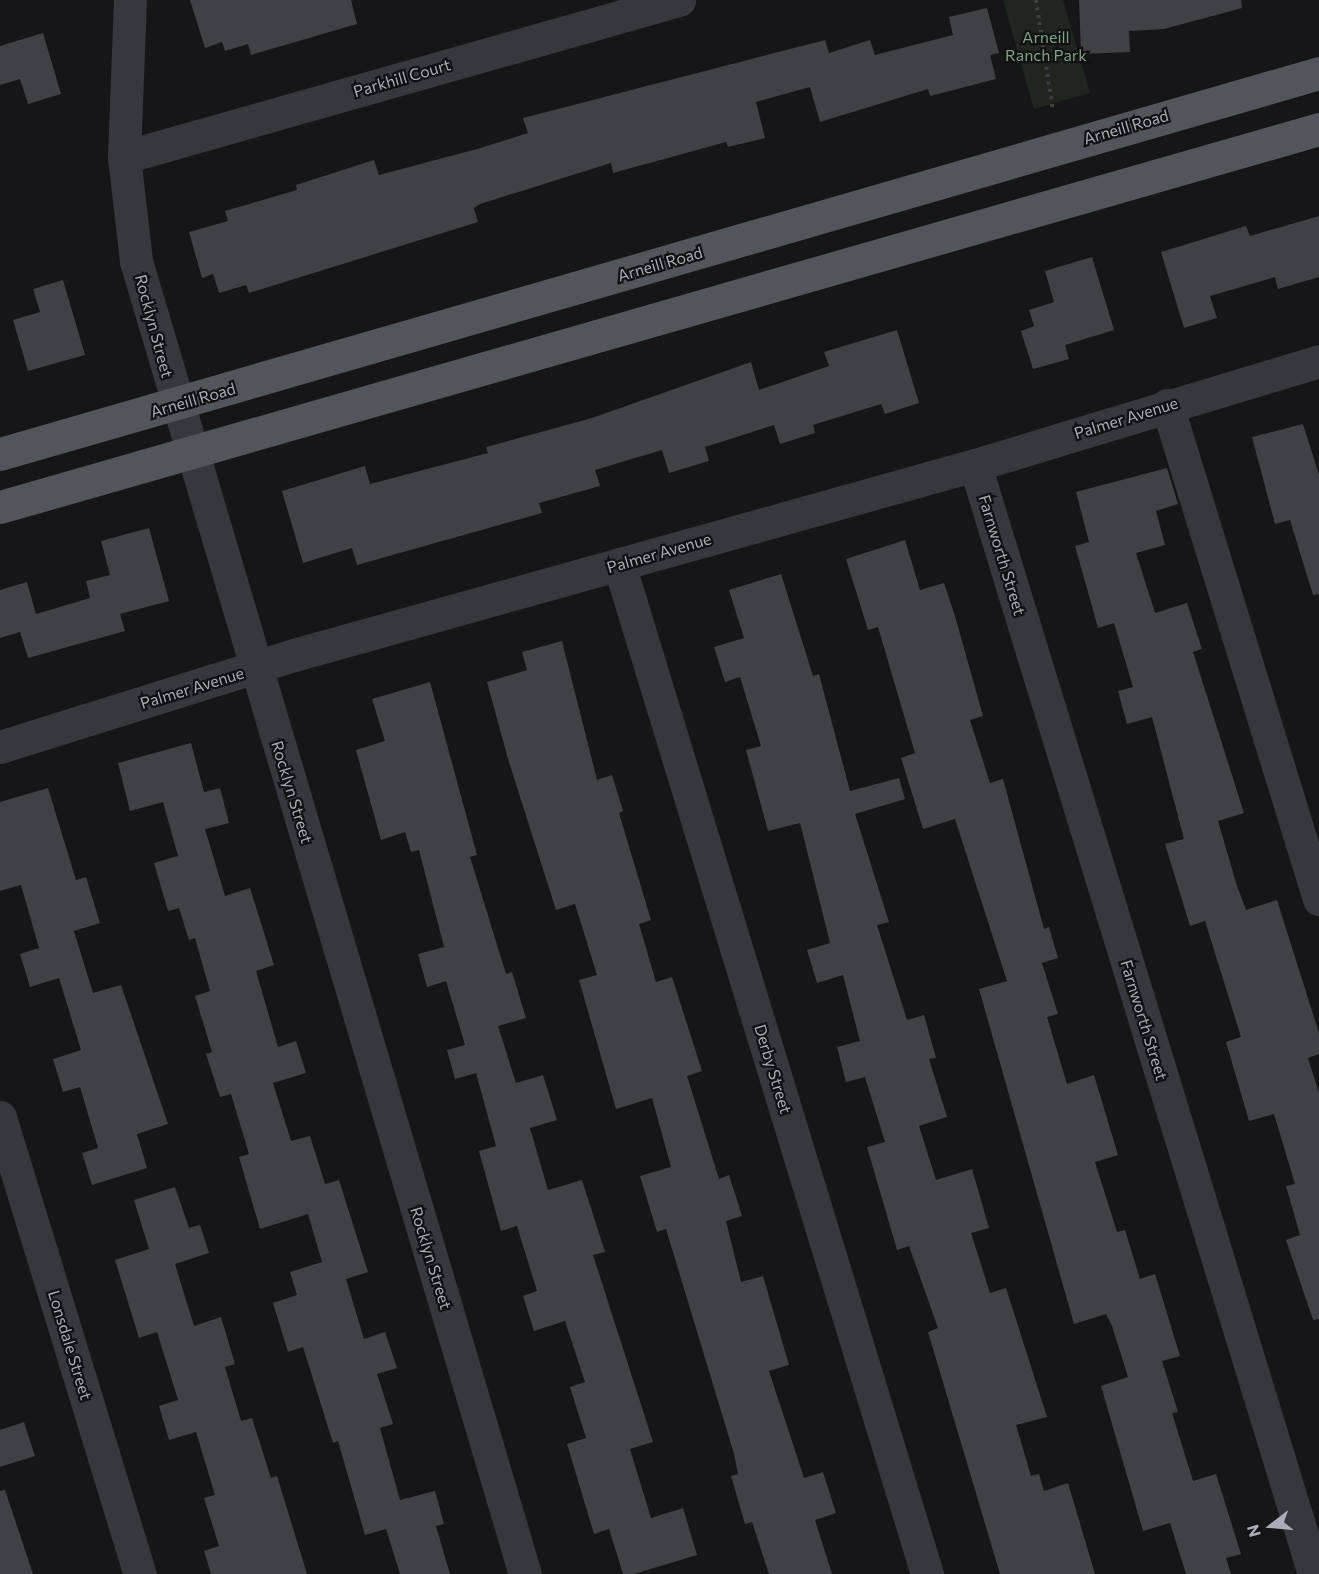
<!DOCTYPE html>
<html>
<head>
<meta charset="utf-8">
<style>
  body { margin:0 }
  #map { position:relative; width:1319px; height:1574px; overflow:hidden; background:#161618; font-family:Commissioner,sans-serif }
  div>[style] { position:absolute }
  .green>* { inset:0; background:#1e261f }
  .building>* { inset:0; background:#404145 }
  .path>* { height:4px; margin-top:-2px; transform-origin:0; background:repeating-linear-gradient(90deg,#3d3f44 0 3px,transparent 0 7.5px) }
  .minor>* { height:33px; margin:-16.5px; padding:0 16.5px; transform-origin:16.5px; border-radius:16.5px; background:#37383d }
  .major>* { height:33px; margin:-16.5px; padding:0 16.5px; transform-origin:16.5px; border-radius:16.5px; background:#53555c }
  span { translate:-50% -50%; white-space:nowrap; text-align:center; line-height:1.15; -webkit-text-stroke:4.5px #111113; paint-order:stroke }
  .park-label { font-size:16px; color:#7fa381 }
  .street-label { font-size:16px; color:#a8adb8 }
  .north { position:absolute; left:1241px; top:1496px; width:60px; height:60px; -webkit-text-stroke:4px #111113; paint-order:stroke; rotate:254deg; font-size:16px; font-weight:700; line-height:24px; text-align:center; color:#a8adb8 }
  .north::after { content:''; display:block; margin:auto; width:21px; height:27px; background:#a8adb8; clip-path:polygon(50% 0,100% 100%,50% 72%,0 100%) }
</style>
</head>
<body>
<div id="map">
  <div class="green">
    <div style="clip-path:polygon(1003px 0,1063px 0,1090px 93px,1034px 109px)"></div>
  </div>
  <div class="building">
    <div style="clip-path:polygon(190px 0,351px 0,357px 24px,251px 55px,248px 44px,225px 51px,222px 42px,205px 48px)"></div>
    <div style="clip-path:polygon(1079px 0,1241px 0,1242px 8px,1164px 29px,1129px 31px,1130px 52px,1081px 54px)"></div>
    <div style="clip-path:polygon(987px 8px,999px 53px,990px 55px,996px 79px,930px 96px,928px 89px,820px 122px,810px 87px,756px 102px,765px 138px,728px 147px,726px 142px,613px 173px,611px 163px,480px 204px,474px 208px,478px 222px,249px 293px,246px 285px,219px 293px,213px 274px,202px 278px,189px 232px,228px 221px,225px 211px,297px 190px,296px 185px,374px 160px,379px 175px,477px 149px,528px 133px,523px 118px,825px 40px,829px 53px,870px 40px,875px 55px,953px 35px,949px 17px)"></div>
    <div style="clip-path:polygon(43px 33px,61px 94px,28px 104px,20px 79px,0 85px,0 46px)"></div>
    <div style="clip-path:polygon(1319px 216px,1319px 277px,1278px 289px,1275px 277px,1210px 296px,1217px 318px,1184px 328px,1161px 252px,1246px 226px,1250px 236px)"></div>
    <div style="clip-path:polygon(1092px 257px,1114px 330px,1065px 345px,1069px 359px,1033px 369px,1021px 331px,1034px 326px,1029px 310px,1054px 302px,1045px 271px)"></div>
    <div style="clip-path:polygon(63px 280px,85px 355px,28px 371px,13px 320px,40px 312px,33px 289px)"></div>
    <div style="clip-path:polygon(897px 330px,919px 403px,885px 414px,881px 404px,813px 425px,815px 433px,780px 444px,774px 425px,705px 447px,709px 461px,669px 473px,662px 450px,595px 470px,600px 486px,539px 503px,542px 513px,357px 565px,352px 548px,303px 563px,282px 491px,365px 466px,370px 484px,488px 453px,486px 447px,592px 418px,751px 362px,759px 390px,829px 366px,824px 352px)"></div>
    <div style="clip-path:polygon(1303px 424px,1319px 475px,1319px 594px,1313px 595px,1290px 520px,1275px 524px,1252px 437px)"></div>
    <div style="clip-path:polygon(1167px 468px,1178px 504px,1156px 511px,1165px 545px,1136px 553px,1155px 613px,1187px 603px,1202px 649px,1193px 652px,1244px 813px,1218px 821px,1237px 886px,1246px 910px,1277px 900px,1319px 1033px,1319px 1054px,1308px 1058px,1319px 1093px,1319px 1319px,1313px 1320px,1286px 1240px,1300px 1235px,1286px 1186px,1295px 1184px,1274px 1114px,1249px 1121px,1226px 1042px,1241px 1037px,1205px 921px,1190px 926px,1165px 844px,1184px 839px,1152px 717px,1127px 724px,1118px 691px,1133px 687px,1114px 623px,1098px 628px,1075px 546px,1089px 542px,1076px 492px)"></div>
    <div style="clip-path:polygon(149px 528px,169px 601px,120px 614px,125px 631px,28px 658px,20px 632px,0 638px,0 590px,27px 582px,36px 614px,90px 598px,86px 581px,110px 575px,101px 541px)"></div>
    <div style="clip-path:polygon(905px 540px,920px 590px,944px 583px,955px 616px,983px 716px,970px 720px,990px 783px,1003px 779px,1044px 929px,1049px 927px,1058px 958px,1042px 963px,1058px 1014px,1047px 1017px,1067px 1084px,1094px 1075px,1118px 1155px,1095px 1162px,1117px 1232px,1125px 1230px,1140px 1279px,1155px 1274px,1180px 1356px,1162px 1361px,1178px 1412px,1172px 1413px,1193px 1481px,1216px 1474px,1241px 1554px,1226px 1558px,1231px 1574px,1186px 1574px,1170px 1523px,1143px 1531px,1101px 1386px,1128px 1377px,1112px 1326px,1106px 1314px,1074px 1324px,979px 989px,1007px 981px,955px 819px,923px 829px,901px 758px,915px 753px,878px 627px,868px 630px,846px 559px)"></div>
    <div style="clip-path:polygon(781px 574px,813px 676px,819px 674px,850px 791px,899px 778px,905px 799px,855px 814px,889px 922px,877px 925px,907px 1020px,924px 1015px,936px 1058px,929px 1059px,947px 1117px,919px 1126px,936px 1180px,972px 1169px,989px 1228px,971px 1233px,990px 1293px,1006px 1288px,1047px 1417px,1016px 1425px,1031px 1476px,1039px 1474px,1044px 1491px,1068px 1483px,1095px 1574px,1000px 1574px,928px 1332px,938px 1328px,909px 1246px,897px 1250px,867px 1147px,885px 1142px,865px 1077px,846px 1082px,837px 1047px,860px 1041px,843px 975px,817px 983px,807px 950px,830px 943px,800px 823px,768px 831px,746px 750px,761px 746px,740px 677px,725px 682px,714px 647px,744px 638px,729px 590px)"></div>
    <div style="clip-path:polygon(562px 641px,597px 780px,612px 775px,623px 811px,619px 813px,651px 920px,639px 924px,656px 982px,672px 977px,702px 1071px,687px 1076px,719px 1179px,729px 1175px,742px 1216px,726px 1221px,741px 1282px,763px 1276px,789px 1365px,769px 1371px,804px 1478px,823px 1472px,836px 1513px,815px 1520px,832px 1574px,769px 1574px,752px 1522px,745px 1524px,731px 1476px,738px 1474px,734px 1454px,666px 1229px,657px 1232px,640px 1176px,671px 1167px,652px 1098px,616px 1109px,579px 980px,597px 975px,575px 904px,556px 910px,508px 759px,487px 682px,527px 670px,522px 652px)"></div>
    <div style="clip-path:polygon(430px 682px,477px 855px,470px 857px,506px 974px,512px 972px,526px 1018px,498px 1026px,516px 1083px,543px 1075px,557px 1120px,530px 1128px,548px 1190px,582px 1180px,605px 1252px,593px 1255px,653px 1442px,630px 1449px,651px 1518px,683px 1508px,697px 1555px,634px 1574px,623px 1574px,609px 1529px,594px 1534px,567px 1444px,586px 1438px,570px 1387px,585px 1382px,565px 1321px,534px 1331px,523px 1296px,537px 1291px,517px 1226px,501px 1231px,479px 1151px,496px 1146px,476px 1073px,455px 1079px,447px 1050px,465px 1045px,446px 981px,427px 987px,418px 954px,444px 947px,419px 850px,411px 852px,405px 832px,381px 840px,356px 750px,385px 741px,372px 699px)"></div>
    <div style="clip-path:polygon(191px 743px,204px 792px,220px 788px,229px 823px,205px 829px,225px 896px,250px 888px,274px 965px,256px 971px,278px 1047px,296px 1041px,306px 1073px,273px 1083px,291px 1141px,310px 1136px,325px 1184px,339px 1180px,368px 1272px,346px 1279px,364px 1339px,385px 1332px,397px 1368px,377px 1374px,393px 1424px,380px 1428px,400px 1500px,435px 1491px,444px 1524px,436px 1526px,450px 1574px,400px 1574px,386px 1529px,365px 1535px,338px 1441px,333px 1443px,303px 1347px,288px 1352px,273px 1303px,297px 1295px,290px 1272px,322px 1262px,308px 1214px,260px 1229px,239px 1157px,249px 1154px,231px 1094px,220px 1097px,206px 1054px,212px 1052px,195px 996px,210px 991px,195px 938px,189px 940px,179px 908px,168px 911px,154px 863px,178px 856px,163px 802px,130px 811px,118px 763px)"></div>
    <div style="clip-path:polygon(48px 788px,76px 880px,86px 877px,100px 923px,74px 931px,93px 993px,121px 985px,168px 1124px,137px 1134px,147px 1168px,92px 1185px,82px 1153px,98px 1148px,80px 1087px,63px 1092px,53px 1059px,81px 1050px,59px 978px,30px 987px,20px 954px,39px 948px,21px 885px,0 891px,0 802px)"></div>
    <div style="clip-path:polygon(175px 1187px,189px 1228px,200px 1225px,209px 1253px,175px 1264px,194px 1326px,221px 1317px,235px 1364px,225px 1367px,241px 1421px,252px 1418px,271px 1478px,277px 1476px,307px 1574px,211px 1574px,204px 1551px,219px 1546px,204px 1498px,215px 1495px,196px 1432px,169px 1440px,159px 1406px,178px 1400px,157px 1332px,139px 1338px,115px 1260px,149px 1249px,134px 1200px)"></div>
    <div style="clip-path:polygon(24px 1422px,35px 1456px,0 1467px,0 1430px)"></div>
    <div style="clip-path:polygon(5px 1490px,33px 1574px,0 1574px,0 1491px)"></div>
  </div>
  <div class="path">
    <div style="left:1036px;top:0;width:112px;rotate:81.3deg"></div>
  </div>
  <div class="minor">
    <div style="left:130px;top:0;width:157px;rotate:92.2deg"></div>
    <div style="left:124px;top:157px;width:105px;rotate:83.4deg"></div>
    <div style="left:136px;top:261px;width:1369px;rotate:73.5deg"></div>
    <div style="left:124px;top:157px;width:577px;rotate:-15.8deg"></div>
    <div style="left:1167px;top:405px;width:517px;rotate:72.9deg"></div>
    <div style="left:975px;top:465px;width:1160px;rotate:73deg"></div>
    <div style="left:619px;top:564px;width:1056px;rotate:73.04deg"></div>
    <div style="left:0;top:747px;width:308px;rotate:-17.4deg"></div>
    <div style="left:294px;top:655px;width:707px;rotate:-15.59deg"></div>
    <div style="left:975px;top:465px;width:359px;rotate:-16.8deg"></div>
    <div style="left:0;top:1117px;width:478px;rotate:73deg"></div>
  </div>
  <div class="major">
    <div style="left:0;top:454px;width:1373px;rotate:-16.11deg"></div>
    <div style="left:0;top:507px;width:1372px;rotate:-15.99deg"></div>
  </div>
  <div class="park-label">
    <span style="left:1046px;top:46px">Arneill<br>Ranch Park</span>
  </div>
  <div class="street-label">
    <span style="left:402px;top:78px;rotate:-16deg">Parkhill Court</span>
    <span style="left:1126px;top:127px;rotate:-16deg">Arneill Road</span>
    <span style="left:660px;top:264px;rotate:-16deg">Arneill Road</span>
    <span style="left:154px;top:326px;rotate:75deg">Rocklyn Street</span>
    <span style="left:193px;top:400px;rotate:-16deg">Arneill Road</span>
    <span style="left:1126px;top:418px;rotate:-17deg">Palmer Avenue</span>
    <span style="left:659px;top:553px;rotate:-16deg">Palmer Avenue</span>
    <span style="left:1002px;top:555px;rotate:73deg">Farnworth Street</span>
    <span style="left:192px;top:688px;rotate:-17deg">Palmer Avenue</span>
    <span style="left:292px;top:792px;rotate:73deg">Rocklyn Street</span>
    <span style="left:1144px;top:1020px;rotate:73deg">Farnworth Street</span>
    <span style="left:773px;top:1069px;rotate:73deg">Derby Street</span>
    <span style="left:431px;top:1258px;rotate:73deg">Rocklyn Street</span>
    <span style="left:70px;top:1345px;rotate:73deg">Lonsdale Street</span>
  </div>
  <div class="north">N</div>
</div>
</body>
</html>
